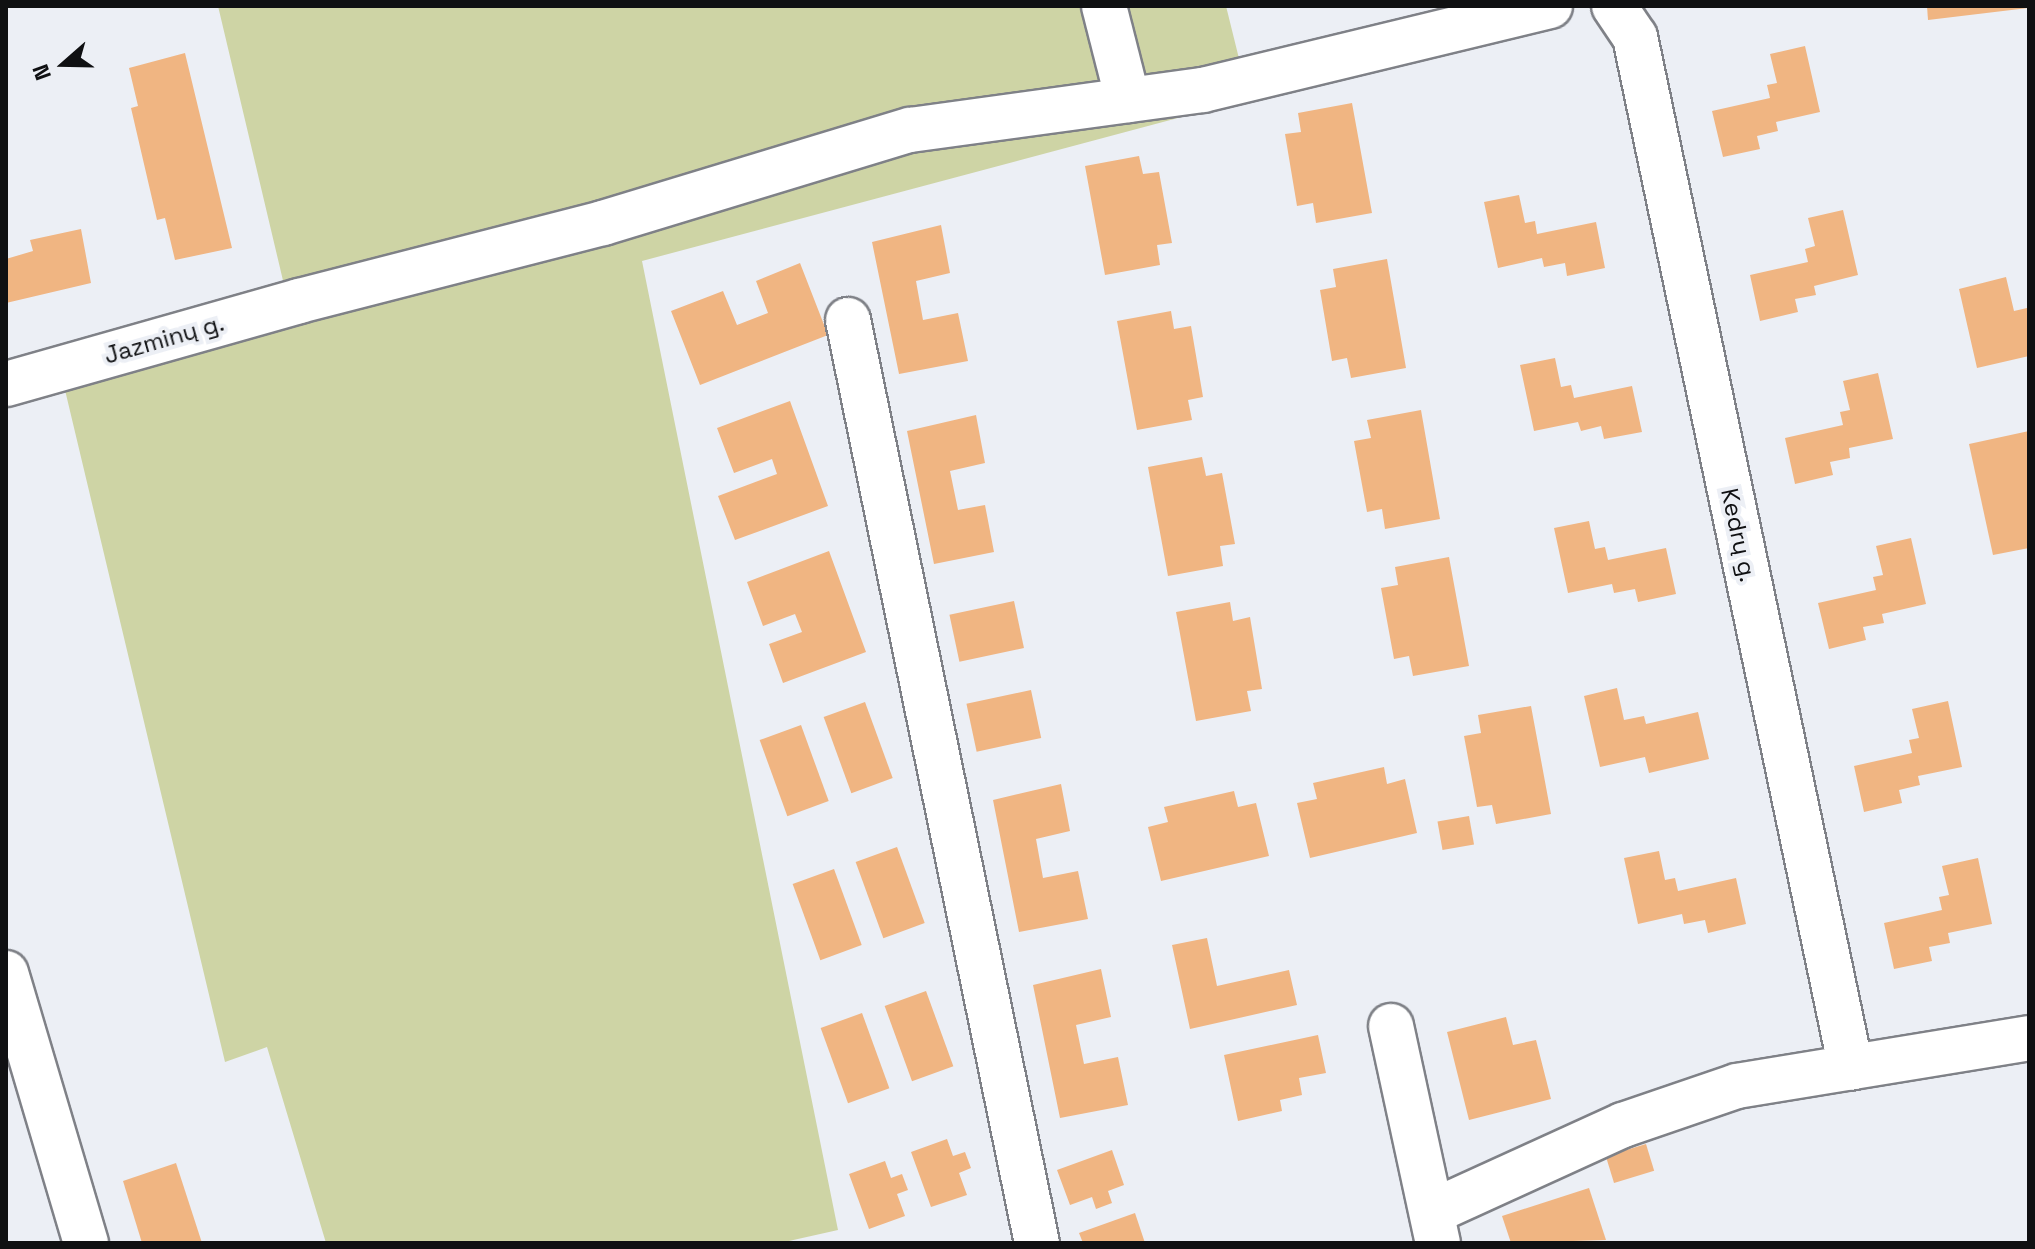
<!DOCTYPE html>
<html>
<head>
<meta charset="utf-8">
<style>
  body { margin:0 }
  #map { position:relative; width:2035px; height:1249px; overflow:hidden; background:#eceff5; font-family:"Space Grotesk",sans-serif }
  div>[style] { position:absolute }
  .green>* { inset:0; background:#ced4a5 }
  .building>* { inset:0; background:#f0b582; transform-origin:0 0 }
  .roads { filter:drop-shadow(2px 0 #7f8187) drop-shadow(-2px 0 #7f8187) drop-shadow(0 2px #7f8187) drop-shadow(0 -2px #7f8187) }
  .minor>* { height:44px; margin:-22px; padding:0 22px; transform-origin:22px; border-radius:22px; background:#fff }
  span { translate:-50% -50%; white-space:nowrap; text-align:center; line-height:1.15; -webkit-text-stroke:8px #eceff5; paint-order:stroke }
  .street-label { font-size:24px; color:#0f1012 }
  .frame { position:absolute; inset:0; border:8px solid #0f1012; pointer-events:none }
  .north { position:absolute; left:24px; top:24px; width:80px; height:80px; -webkit-text-stroke:6px #eceff5; paint-order:stroke; rotate:250deg; font-size:22px; font-weight:700; line-height:32px; text-align:center; color:#0f1012 }
  .north::after { content:''; display:block; margin:auto; width:28px; height:36px; background:#0f1012; clip-path:polygon(50% 0,100% 100%,50% 72%,0 100%) }
</style>
</head>
<body>
<div id="map">
  <div class="green">
    <div style="clip-path:polygon(218px 6px,1226px 6px,1249px 99px,642px 261px,838px 1230px,780px 1243px,326px 1243px,267px 1047px,225px 1062px,55px 348px,285px 289px)"></div>
  </div>
  <div class="building">
    <div style="clip-path:polygon(1927px 6px,2027px 6px,2028px 8px,1928px 20px)"></div>
    <div style="clip-path:polygon(1805px 46px,1820px 112px,1776px 122px,1778px 131px,1757px 136px,1760px 149px,1723px 157px,1712px 111px,1770px 98px,1767px 85px,1777px 83px,1770px 54px)"></div>
    <div style="clip-path:polygon(185px 53px,232px 248px,175px 260px,165px 218px,157px 220px,131px 108px,138px 106px,129px 68px)"></div>
    <div style="clip-path:polygon(1352px 103px,1372px 213px,1316px 223px,1313px 203px,1297px 206px,1285px 134px,1301px 132px,1298px 113px)"></div>
    <div style="clip-path:polygon(1139px 156px,1143px 174px,1159px 172px,1172px 243px,1157px 245px,1160px 265px,1105px 275px,1085px 166px)"></div>
    <div style="clip-path:polygon(1519px 195px,1525px 223px,1535px 221px,1537px 234px,1596px 222px,1605px 268px,1567px 276px,1565px 263px,1544px 267px,1542px 258px,1498px 268px,1484px 202px)"></div>
    <div style="clip-path:polygon(1843px 210px,1858px 275px,1814px 286px,1816px 295px,1795px 299px,1798px 312px,1760px 321px,1750px 275px,1808px 262px,1805px 249px,1815px 246px,1808px 218px)"></div>
    <div style="clip-path:polygon(941px 225px,950px 273px,916px 281px,923px 320px,958px 313px,968px 361px,899px 374px,872px 242px)"></div>
    <div style="clip-path:polygon(81px 229px,91px 283px,6px 303px,6px 259px,33px 251px,30px 240px)"></div>
    <div style="clip-path:polygon(1387px 259px,1406px 368px,1351px 378px,1347px 358px,1332px 361px,1320px 290px,1336px 287px,1333px 269px)"></div>
    <div style="clip-path:polygon(800px 263px,828px 335px,700px 385px,671px 311px,723px 291px,737px 325px,768px 313px,756px 281px)"></div>
    <div style="clip-path:polygon(2006px 277px,2014px 311px,2027px 308px,2029px 356px,1977px 368px,1959px 289px)"></div>
    <div style="clip-path:polygon(1171px 311px,1174px 329px,1191px 326px,1203px 397px,1188px 400px,1192px 420px,1137px 430px,1117px 321px)"></div>
    <div style="clip-path:polygon(1555px 358px,1561px 387px,1571px 385px,1574px 398px,1632px 386px,1642px 432px,1604px 439px,1601px 426px,1581px 431px,1578px 422px,1534px 431px,1520px 365px)"></div>
    <div style="clip-path:polygon(1878px 373px,1893px 439px,1849px 448px,1850px 458px,1830px 462px,1833px 475px,1795px 484px,1785px 438px,1843px 425px,1840px 412px,1850px 410px,1843px 381px)"></div>
    <div style="clip-path:polygon(790px 401px,828px 506px,735px 540px,718px 496px,777px 474px,772px 459px,734px 473px,717px 428px)"></div>
    <div style="clip-path:polygon(1421px 410px,1440px 519px,1385px 529px,1382px 509px,1367px 512px,1354px 441px,1371px 438px,1367px 420px)"></div>
    <div style="clip-path:polygon(976px 415px,985px 463px,950px 471px,958px 510px,985px 505px,994px 552px,934px 564px,907px 431px)"></div>
    <div style="clip-path:polygon(2029px 431px,2029px 548px,1993px 555px,1969px 444px)"></div>
    <div style="clip-path:polygon(1202px 457px,1206px 476px,1222px 473px,1235px 544px,1220px 546px,1223px 566px,1168px 576px,1148px 467px)"></div>
    <div style="clip-path:polygon(1589px 521px,1595px 549px,1605px 547px,1608px 560px,1666px 548px,1676px 594px,1638px 602px,1635px 589px,1614px 593px,1612px 584px,1568px 593px,1554px 528px)"></div>
    <div style="clip-path:polygon(1911px 538px,1926px 604px,1882px 614px,1884px 623px,1863px 627px,1866px 640px,1829px 649px,1818px 603px,1876px 590px,1873px 577px,1883px 575px,1876px 546px)"></div>
    <div style="clip-path:polygon(829px 551px,866px 652px,783px 683px,769px 644px,802px 632px,795px 614px,763px 626px,747px 582px)"></div>
    <div style="clip-path:polygon(1449px 557px,1469px 666px,1413px 676px,1409px 656px,1394px 659px,1381px 588px,1398px 585px,1395px 567px)"></div>
    <div style="left:1014px;top:601px;width:48px;height:66px;rotate:78deg"></div>
    <div style="clip-path:polygon(1230px 602px,1233px 621px,1250px 617px,1262px 689px,1247px 691px,1251px 711px,1196px 721px,1176px 612px)"></div>
    <div style="clip-path:polygon(1617px 688px,1624px 720px,1644px 716px,1646px 724px,1698px 712px,1709px 759px,1649px 773px,1645px 757px,1600px 767px,1584px 696px)"></div>
    <div style="left:1031px;top:690px;width:49px;height:66px;rotate:78deg"></div>
    <div style="clip-path:polygon(1948px 701px,1962px 767px,1918px 776px,1920px 785px,1899px 790px,1902px 803px,1864px 812px,1854px 766px,1912px 753px,1909px 740px,1919px 738px,1912px 709px)"></div>
    <div style="left:865px;top:702px;width:81px;height:44px;rotate:70deg"></div>
    <div style="clip-path:polygon(1531px 706px,1551px 814px,1496px 824px,1492px 805px,1477px 807px,1464px 736px,1481px 733px,1478px 715px)"></div>
    <div style="left:801px;top:725px;width:81px;height:44px;rotate:70deg"></div>
    <div style="clip-path:polygon(1384px 767px,1387px 784px,1405px 779px,1417px 833px,1310px 858px,1297px 803px,1317px 799px,1313px 783px)"></div>
    <div style="clip-path:polygon(1061px 784px,1070px 831px,1036px 839px,1043px 878px,1078px 871px,1088px 919px,1019px 932px,993px 800px)"></div>
    <div style="clip-path:polygon(1234px 791px,1238px 807px,1256px 803px,1269px 856px,1161px 881px,1148px 827px,1168px 822px,1164px 807px)"></div>
    <div style="left:1469px;top:816px;width:29px;height:32px;rotate:80deg"></div>
    <div style="left:897px;top:847px;width:81px;height:44px;rotate:70deg"></div>
    <div style="clip-path:polygon(1659px 851px,1665px 880px,1675px 878px,1678px 891px,1736px 878px,1746px 924px,1708px 933px,1705px 920px,1684px 924px,1682px 914px,1638px 924px,1624px 858px)"></div>
    <div style="clip-path:polygon(1978px 858px,1992px 924px,1948px 933px,1950px 943px,1929px 947px,1932px 961px,1894px 969px,1884px 923px,1942px 910px,1939px 897px,1949px 895px,1942px 866px)"></div>
    <div style="left:834px;top:869px;width:81px;height:44px;rotate:70deg"></div>
    <div style="clip-path:polygon(1207px 938px,1217px 986px,1289px 970px,1297px 1005px,1190px 1029px,1172px 945px)"></div>
    <div style="clip-path:polygon(1101px 969px,1111px 1017px,1076px 1025px,1084px 1064px,1118px 1057px,1128px 1105px,1060px 1118px,1033px 985px)"></div>
    <div style="left:926px;top:991px;width:80px;height:44px;rotate:70deg"></div>
    <div style="left:862px;top:1013px;width:80px;height:44px;rotate:70deg"></div>
    <div style="clip-path:polygon(1506px 1017px,1513px 1045px,1536px 1040px,1551px 1099px,1469px 1120px,1447px 1032px)"></div>
    <div style="clip-path:polygon(1318px 1035px,1326px 1073px,1299px 1078px,1302px 1095px,1280px 1100px,1282px 1111px,1238px 1121px,1224px 1055px)"></div>
    <div style="clip-path:polygon(947px 1139px,953px 1156px,965px 1152px,971px 1168px,959px 1173px,967px 1195px,931px 1207px,911px 1152px)"></div>
    <div style="left:1646px;top:1144px;width:28px;height:42px;rotate:73deg"></div>
    <div style="clip-path:polygon(1112px 1150px,1124px 1185px,1108px 1191px,1112px 1203px,1096px 1209px,1092px 1197px,1070px 1205px,1057px 1170px)"></div>
    <div style="clip-path:polygon(885px 1161px,891px 1178px,902px 1174px,908px 1190px,897px 1194px,905px 1216px,869px 1229px,849px 1174px)"></div>
    <div style="clip-path:polygon(176px 1163px,202px 1243px,142px 1243px,123px 1181px)"></div>
    <div style="clip-path:polygon(1589px 1188px,1606px 1240px,1511px 1243px,1502px 1216px)"></div>
    <div style="clip-path:polygon(1135px 1213px,1145px 1243px,1083px 1243px,1079px 1233px)"></div>
  </div>
  <div class="roads">
    <div class="minor">
      <div style="left:1104px;top:6px;width:97px;rotate:75.7deg"></div>
      <div style="left:1614px;top:6px;width:37px;rotate:56deg"></div>
      <div style="left:1635px;top:37px;width:1053px;rotate:78.17deg"></div>
      <div style="left:848px;top:320px;width:942px;rotate:78.43deg"></div>
      <div style="left:6px;top:384px;width:305px;rotate:-15.8deg"></div>
      <div style="left:299px;top:301px;width:314px;rotate:-14.4deg"></div>
      <div style="left:603px;top:223px;width:321px;rotate:-16.9deg"></div>
      <div style="left:910px;top:130px;width:296px;rotate:-7.8deg"></div>
      <div style="left:1203px;top:90px;width:357px;rotate:-13.6deg"></div>
      <div style="left:6px;top:973px;width:282px;rotate:73.5deg"></div>
      <div style="left:1391px;top:1026px;width:222px;rotate:77.8deg"></div>
      <div style="left:1432px;top:1212px;width:210px;rotate:-24.5deg"></div>
      <div style="left:1623px;top:1125px;width:120px;rotate:-18.9deg"></div>
      <div style="left:1737px;top:1086px;width:296px;rotate:-9.3deg"></div>
    </div>
  </div>
  <div class="street-label">
    <span style="left:164px;top:339px;rotate:-16deg">Jazminų g.</span>
    <span style="left:1739px;top:535px;rotate:78deg">Kedrų g.</span>
  </div>
  <div class="frame"></div>
  <div class="north">N</div>
</div>
</body>
</html>
